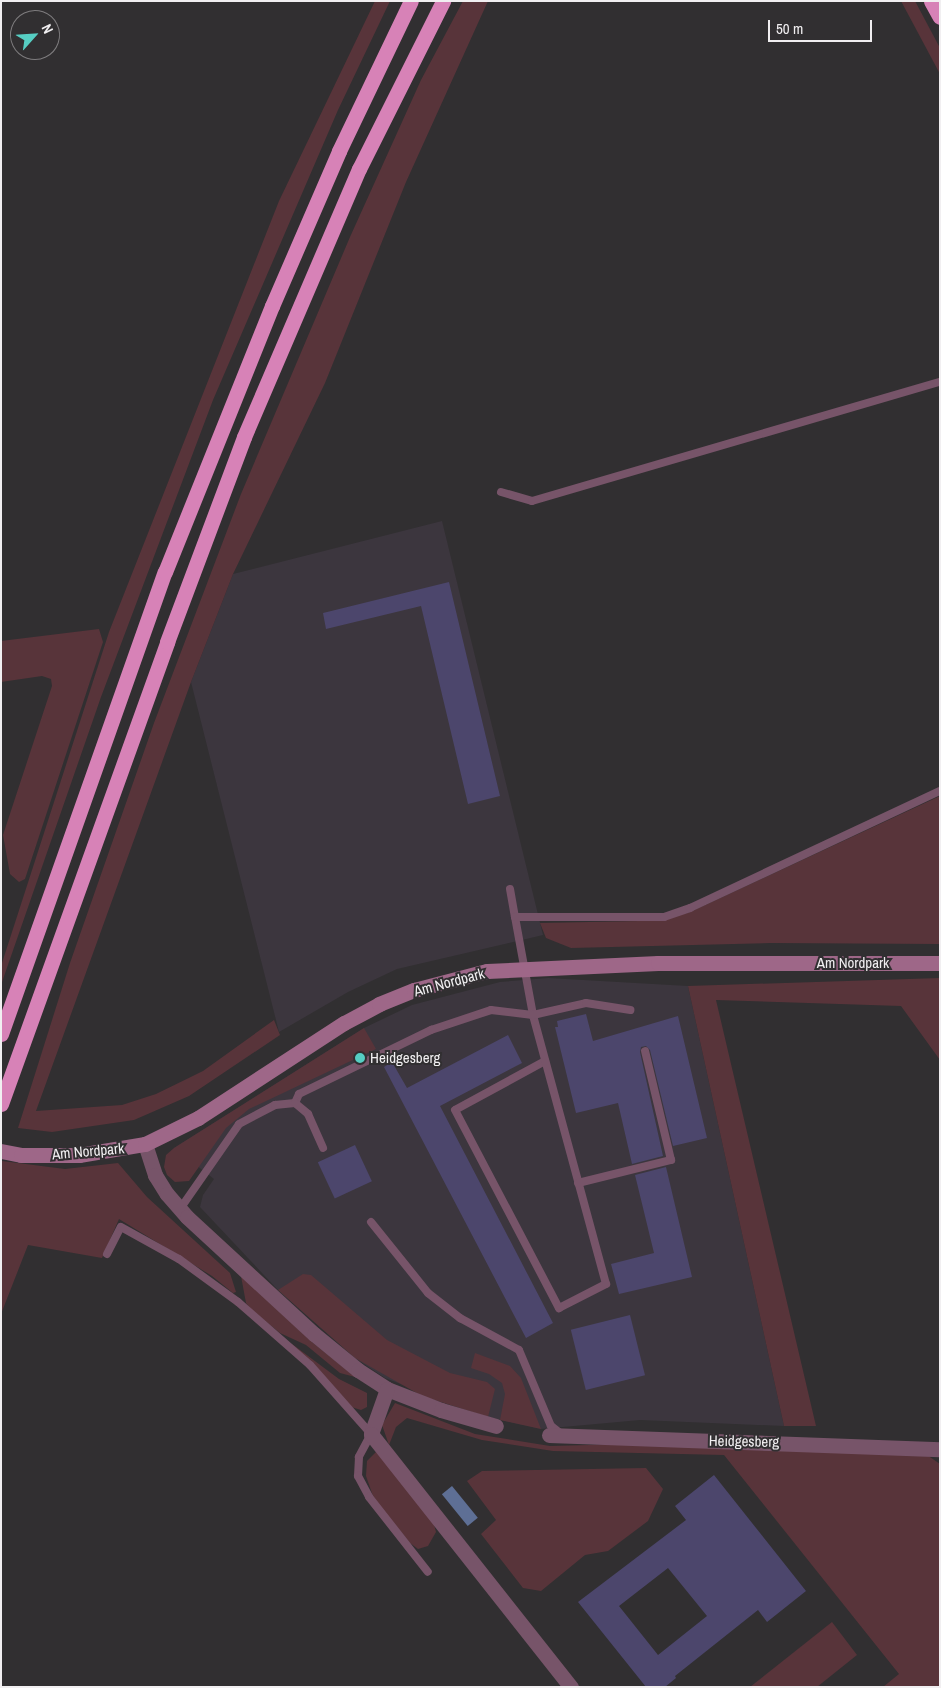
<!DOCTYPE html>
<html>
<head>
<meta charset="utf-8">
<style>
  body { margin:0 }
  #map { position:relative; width:941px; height:1688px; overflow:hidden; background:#312f31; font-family:"Archivo Narrow",sans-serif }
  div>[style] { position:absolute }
  .built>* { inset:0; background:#3c363e }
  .green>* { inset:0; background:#58343a }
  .water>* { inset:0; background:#5e6f95; transform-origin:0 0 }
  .building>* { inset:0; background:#4c466c; transform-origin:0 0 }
  .lane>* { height:8px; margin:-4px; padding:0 4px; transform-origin:4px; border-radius:4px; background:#775469 }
  .street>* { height:15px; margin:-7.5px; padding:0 7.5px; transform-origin:7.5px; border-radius:7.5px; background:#775469 }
  .secondary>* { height:15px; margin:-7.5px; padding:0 7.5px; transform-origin:7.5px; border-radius:7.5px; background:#9e6788 }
  .highway>* { height:15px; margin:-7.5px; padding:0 7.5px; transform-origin:7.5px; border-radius:7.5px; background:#d782b7 }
  .dots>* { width:14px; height:14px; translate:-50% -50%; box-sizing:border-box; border:2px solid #312f31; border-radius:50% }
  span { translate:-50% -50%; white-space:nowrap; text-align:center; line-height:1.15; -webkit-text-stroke:4px #312f31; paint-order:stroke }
  .street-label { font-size:15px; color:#f1eff1 }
  .poi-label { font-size:15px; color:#f1eff1 }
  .left { translate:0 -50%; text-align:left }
  .frame { position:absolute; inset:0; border:2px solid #f1eff1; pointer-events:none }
  .north { position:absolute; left:10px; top:10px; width:50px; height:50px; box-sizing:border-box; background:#312f31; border:1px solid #7e7c7e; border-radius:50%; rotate:64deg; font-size:14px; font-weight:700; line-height:20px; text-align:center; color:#f1eff1 }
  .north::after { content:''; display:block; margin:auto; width:18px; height:22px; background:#56cec3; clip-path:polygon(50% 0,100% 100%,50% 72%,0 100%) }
  .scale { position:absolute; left:768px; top:20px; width:104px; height:22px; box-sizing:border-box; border:2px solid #f1eff1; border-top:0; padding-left:6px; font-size:15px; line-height:18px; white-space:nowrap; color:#f1eff1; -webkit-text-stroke:4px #312f31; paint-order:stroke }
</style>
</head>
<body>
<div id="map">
  <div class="built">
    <div style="clip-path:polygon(442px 521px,543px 935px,397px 969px,348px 992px,279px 1032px,191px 682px,233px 574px)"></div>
    <div style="clip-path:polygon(548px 978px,688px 986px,784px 1426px,640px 1420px,541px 1429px,488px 1417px,385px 1378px,355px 1358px,278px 1290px,200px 1207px,203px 1195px,214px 1179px,174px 1148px,364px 1028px,412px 1005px,500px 982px)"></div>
  </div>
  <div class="green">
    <div style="clip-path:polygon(375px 1px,390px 1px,338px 110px,213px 400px,101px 697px,1px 985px,1px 966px,109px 632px,279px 201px)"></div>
    <div style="clip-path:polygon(463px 1px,488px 1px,406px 182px,325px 383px,233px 574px,191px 682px,36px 1111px,122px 1105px,156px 1094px,203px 1071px,274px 1020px,280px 1035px,189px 1096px,134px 1120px,52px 1132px,18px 1128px,70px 963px,154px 723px,241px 494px,350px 237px,421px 80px)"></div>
    <div style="clip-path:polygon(901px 1px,915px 1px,940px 48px,940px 74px)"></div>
    <div style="clip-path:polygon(99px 629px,103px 642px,25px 879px,19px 882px,10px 874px,3px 835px,52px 686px,51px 679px,42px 676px,1px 682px,1px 641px)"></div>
    <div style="clip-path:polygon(940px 796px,940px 944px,771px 943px,571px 948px,546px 938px,540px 923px,639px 921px,688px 913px)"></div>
    <div style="clip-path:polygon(940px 978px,940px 1060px,901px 1006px,716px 1000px,816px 1426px,784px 1426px,688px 986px)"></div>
    <div style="clip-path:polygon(364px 1028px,376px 1049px,249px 1109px,226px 1128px,189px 1181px,175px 1182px,167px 1175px,164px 1167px,166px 1155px,174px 1148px)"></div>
    <div style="clip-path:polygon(2px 1161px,65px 1169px,118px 1163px,147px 1197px,230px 1273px,236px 1292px,233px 1293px,212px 1276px,119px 1219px,102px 1258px,28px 1245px,1px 1314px)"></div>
    <div style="clip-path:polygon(303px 1274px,311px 1275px,387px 1340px,450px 1373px,487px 1382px,495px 1389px,488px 1417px,422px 1396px,355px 1358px,278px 1290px)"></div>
    <div style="clip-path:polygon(241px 1276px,312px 1342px,355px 1377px,340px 1373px,306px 1345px,280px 1333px,252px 1310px,246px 1303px)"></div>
    <div style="clip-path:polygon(292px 1344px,339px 1379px,367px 1393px,367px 1407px,361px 1410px,348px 1406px)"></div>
    <div style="clip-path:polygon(475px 1353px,510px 1366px,521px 1378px,541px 1429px,500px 1420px,505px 1394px,502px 1383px,489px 1374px,471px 1368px)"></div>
    <div style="clip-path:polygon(395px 1403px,475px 1434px,550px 1446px,628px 1444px,927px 1455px,940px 1464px,940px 1687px,883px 1687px,899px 1674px,724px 1455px,553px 1451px,482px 1440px,407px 1418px,396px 1427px,389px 1445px,382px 1425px)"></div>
    <div style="clip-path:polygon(376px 1452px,432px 1517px,436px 1532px,428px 1546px,418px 1549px,410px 1543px,374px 1499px,366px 1476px,367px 1461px)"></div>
    <div style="clip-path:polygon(646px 1468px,663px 1489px,648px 1521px,608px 1551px,585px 1555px,541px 1591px,523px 1588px,481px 1534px,496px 1520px,467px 1481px,482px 1471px)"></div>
    <div style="clip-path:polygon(832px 1622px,857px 1655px,817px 1687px,750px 1687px)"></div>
  </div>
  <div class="water">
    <div style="left:452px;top:1486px;width:41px;height:13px;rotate:51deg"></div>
  </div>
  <div class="building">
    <div style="clip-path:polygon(449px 582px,500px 796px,468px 804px,421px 606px,326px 629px,323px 613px)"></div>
    <div style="clip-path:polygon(586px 1014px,593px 1041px,678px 1016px,707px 1138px,673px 1146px,650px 1050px,646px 1046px,641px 1047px,640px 1052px,663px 1156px,632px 1164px,618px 1103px,576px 1113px,555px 1027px,558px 1027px,557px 1021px)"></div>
    <div style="clip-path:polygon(508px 1035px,522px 1063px,440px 1106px,553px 1323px,526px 1338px,384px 1067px,392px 1062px,407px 1088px)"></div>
    <div style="left:355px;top:1145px;width:40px;height:41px;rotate:65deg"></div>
    <div style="clip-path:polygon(666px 1167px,692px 1277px,619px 1294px,611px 1264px,654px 1253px,635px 1175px)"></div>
    <div style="left:630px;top:1315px;width:62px;height:61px;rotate:76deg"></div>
    <div style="clip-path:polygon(evenodd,714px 1475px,806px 1591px,767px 1622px,758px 1610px,675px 1676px,676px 1678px,665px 1687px,646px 1687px,578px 1602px,686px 1520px,675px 1506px,714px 1475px,668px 1568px,707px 1616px,658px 1655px,619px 1606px,668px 1568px)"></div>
  </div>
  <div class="lane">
    <div style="left:501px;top:492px;width:32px;rotate:16deg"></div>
    <div style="left:532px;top:501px;width:425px;rotate:-16.3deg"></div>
    <div style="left:510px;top:889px;width:28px;rotate:80deg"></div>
    <div style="left:545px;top:1061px;width:102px;rotate:151.4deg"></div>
    <div style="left:455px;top:1110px;width:224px;rotate:62.3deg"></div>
    <div style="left:559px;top:1308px;width:53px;rotate:-27.1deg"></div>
    <div style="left:606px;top:1284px;width:279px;rotate:-105.2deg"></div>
    <div style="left:533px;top:1015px;width:100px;rotate:-100.4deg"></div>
    <div style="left:515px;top:917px;width:149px"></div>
    <div style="left:664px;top:917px;width:28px;rotate:-19deg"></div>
    <div style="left:690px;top:908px;width:276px;rotate:-25.1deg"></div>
    <div style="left:295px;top:1103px;width:10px;rotate:-66deg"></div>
    <div style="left:299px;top:1094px;width:147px;rotate:-25.9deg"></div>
    <div style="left:431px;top:1030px;width:63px;rotate:-18.4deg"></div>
    <div style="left:491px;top:1010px;width:42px;rotate:6.8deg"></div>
    <div style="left:533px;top:1015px;width:54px;rotate:-12.8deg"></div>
    <div style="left:586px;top:1003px;width:45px;rotate:9deg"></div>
    <div style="left:578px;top:1183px;width:96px;rotate:-13.9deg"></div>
    <div style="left:671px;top:1160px;width:112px;rotate:-103.4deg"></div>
    <div style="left:180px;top:1209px;width:103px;rotate:-55.2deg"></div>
    <div style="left:239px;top:1124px;width:41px;rotate:-27.8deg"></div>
    <div style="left:275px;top:1105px;width:20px;rotate:-6deg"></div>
    <div style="left:295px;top:1103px;width:17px;rotate:40deg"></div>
    <div style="left:308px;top:1114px;width:37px;rotate:66deg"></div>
    <div style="left:371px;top:1222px;width:91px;rotate:51.2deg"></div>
    <div style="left:428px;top:1293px;width:41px;rotate:38deg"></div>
    <div style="left:460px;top:1318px;width:67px;rotate:28.5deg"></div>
    <div style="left:519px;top:1350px;width:82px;rotate:67.2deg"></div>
    <div style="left:551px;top:1426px;width:11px;rotate:38deg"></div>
    <div style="left:107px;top:1254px;width:30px;rotate:-63deg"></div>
    <div style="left:121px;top:1227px;width:66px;rotate:28.9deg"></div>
    <div style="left:179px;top:1259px;width:73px;rotate:36.1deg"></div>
    <div style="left:238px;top:1302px;width:96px;rotate:41.2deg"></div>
    <div style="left:310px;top:1365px;width:92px;rotate:48.5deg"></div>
    <div style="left:371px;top:1434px;width:26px;rotate:118deg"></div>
    <div style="left:359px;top:1457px;width:19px;rotate:93deg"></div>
    <div style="left:358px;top:1476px;width:24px;rotate:62deg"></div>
    <div style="left:369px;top:1497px;width:95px;rotate:51.8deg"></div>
  </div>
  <div class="street">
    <div style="left:145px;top:1144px;width:33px;rotate:72deg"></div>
    <div style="left:155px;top:1175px;width:22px;rotate:58deg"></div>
    <div style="left:167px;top:1194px;width:30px;rotate:49deg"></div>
    <div style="left:187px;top:1217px;width:173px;rotate:42.7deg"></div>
    <div style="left:314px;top:1334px;width:57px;rotate:39.3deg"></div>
    <div style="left:358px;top:1370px;width:35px;rotate:33deg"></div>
    <div style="left:387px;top:1389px;width:58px;rotate:21.3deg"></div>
    <div style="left:441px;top:1410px;width:57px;rotate:16.2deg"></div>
    <div style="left:387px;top:1389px;width:48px;rotate:109.6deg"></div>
    <div style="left:371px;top:1434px;width:323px;rotate:51.7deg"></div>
    <div style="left:549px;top:1435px;width:391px;rotate:2.1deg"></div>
  </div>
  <div class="secondary">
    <div style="left:1px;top:1151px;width:20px;rotate:11deg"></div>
    <div style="left:21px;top:1155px;width:58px"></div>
    <div style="left:79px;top:1155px;width:67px;rotate:-9.5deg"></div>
    <div style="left:145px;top:1144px;width:59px;rotate:-26.1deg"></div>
    <div style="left:198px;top:1118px;width:174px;rotate:-33.1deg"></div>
    <div style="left:344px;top:1023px;width:40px;rotate:-28deg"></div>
    <div style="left:379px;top:1004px;width:38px;rotate:-22deg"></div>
    <div style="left:414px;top:990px;width:75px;rotate:-14.6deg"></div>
    <div style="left:487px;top:971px;width:171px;rotate:-2.7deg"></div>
    <div style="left:658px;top:963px;width:282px"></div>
  </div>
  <div class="highway">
    <div style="left:931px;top:1px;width:18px;rotate:61deg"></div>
    <div style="left:1px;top:1034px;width:490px;rotate:-70.5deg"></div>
    <div style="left:165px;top:572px;width:287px;rotate:-68.1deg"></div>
    <div style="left:272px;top:306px;width:169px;rotate:-66.6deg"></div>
    <div style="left:339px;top:151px;width:166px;rotate:-64.4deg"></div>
    <div style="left:1px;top:1104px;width:491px;rotate:-70.2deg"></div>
    <div style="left:167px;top:642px;width:219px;rotate:-69.4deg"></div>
    <div style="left:244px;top:437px;width:292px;rotate:-66.8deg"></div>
    <div style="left:359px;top:169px;width:188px;rotate:-63.4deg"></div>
  </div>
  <div class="dots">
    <div style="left:360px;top:1058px;background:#56cec3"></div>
  </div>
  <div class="street-label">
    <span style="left:853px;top:963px">Am Nordpark</span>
    <span style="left:449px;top:982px;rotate:-15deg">Am Nordpark</span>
    <span style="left:88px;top:1151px;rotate:-5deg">Am Nordpark</span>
    <span style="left:744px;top:1441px;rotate:1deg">Heidgesberg</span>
  </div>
  <div class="poi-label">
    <span class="left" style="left:370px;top:1058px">Heidgesberg</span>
  </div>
  <div class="frame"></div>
  <div class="north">N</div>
  <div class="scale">50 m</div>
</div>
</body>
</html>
